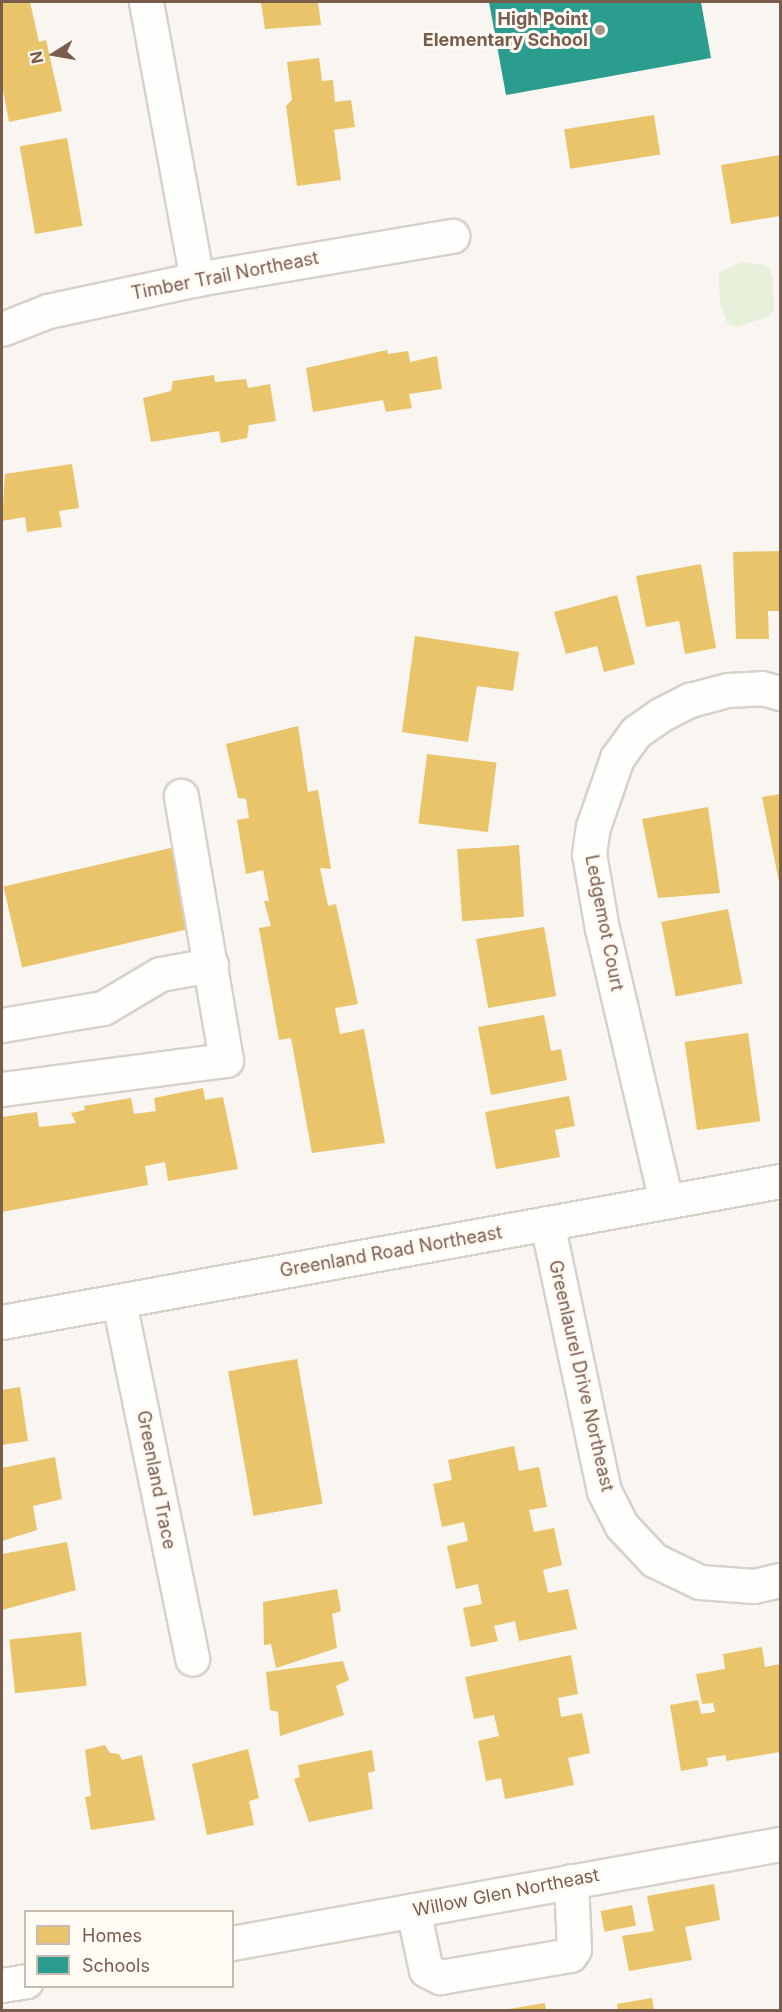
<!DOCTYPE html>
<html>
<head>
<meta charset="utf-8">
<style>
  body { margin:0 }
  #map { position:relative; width:782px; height:2012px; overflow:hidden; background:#f9f5f0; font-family:Inter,sans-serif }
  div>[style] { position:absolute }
  .green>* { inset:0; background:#e7f0db }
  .homes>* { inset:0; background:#e9c46a; transform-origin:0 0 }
  .schools>* { inset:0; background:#2a9d8f }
  .roads { filter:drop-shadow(2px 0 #d7d1cb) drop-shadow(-2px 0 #d7d1cb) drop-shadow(0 2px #d7d1cb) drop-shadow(0 -2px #d7d1cb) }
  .minor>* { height:33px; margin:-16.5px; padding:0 16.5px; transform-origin:16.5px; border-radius:16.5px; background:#fefefd }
  .dots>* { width:16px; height:16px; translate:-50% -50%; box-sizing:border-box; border:3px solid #fffaf3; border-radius:50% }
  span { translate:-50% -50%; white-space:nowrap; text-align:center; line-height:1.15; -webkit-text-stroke:6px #fffaf3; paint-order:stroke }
  .poi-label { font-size:18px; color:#7a5c4d; font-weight:700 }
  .right { translate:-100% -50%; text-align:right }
  .street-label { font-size:18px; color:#7a5c4d }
  .frame { position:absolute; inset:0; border:3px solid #7a5c4d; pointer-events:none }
  .legend { position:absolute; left:24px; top:1910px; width:210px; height:78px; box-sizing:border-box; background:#fffaf3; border:2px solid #cabbb1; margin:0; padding:8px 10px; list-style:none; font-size:18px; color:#7a5c4d }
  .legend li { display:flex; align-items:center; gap:12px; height:30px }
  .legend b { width:30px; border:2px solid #cabbb1 }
  .north { position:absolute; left:24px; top:24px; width:60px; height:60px; -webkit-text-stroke:4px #fffaf3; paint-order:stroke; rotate:259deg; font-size:16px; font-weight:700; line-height:24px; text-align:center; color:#7a5c4d }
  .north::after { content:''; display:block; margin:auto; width:21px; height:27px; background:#7a5c4d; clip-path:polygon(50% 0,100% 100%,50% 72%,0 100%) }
</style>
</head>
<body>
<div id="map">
  <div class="green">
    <div style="clip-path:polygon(741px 262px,766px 265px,773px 276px,774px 310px,768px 317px,736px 327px,727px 323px,720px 303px,719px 273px)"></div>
  </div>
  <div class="homes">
    <div style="clip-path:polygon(2px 2px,30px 2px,39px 42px,46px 40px,62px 111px,9px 122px,2px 85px)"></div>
    <div style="clip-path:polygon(261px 2px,318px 2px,321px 25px,265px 29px)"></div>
    <div style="clip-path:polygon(319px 58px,322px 81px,333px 80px,335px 102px,351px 100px,355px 127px,334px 130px,341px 180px,297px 186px,286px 106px,292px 100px,287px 62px)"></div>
    <div style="left:654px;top:115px;width:40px;height:91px;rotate:81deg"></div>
    <div style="left:67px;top:138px;width:89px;height:48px;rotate:80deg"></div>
    <div style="clip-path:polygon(780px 155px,780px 216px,731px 224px,721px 165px)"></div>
    <div style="clip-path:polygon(387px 350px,388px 354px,408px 351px,410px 362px,437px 356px,442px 389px,409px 394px,412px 408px,386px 412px,383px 400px,313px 412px,306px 368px)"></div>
    <div style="clip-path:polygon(214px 375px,215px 382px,246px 379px,248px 388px,270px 384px,276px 421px,249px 425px,247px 438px,221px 443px,219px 431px,151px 442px,143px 398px,171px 391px,173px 381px)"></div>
    <div style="clip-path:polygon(72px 464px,79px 508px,59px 511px,62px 527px,27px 532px,25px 517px,2px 521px,5px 474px)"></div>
    <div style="clip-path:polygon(780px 551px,780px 611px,768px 611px,769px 639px,736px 639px,733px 552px)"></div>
    <div style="clip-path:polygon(701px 564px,716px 648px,685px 654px,679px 621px,646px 627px,636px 576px)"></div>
    <div style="clip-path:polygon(617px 595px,635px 664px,604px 672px,597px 646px,566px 654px,554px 612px)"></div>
    <div style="clip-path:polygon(415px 636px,519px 652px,513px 691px,477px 686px,468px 742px,402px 732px)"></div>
    <div style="clip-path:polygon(298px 726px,308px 792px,318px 790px,331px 869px,320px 868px,328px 906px,336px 904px,358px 1004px,335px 1008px,340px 1034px,364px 1029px,385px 1143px,312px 1153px,291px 1038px,279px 1040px,259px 928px,271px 926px,264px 901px,269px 901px,263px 870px,246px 874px,237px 820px,249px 818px,246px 799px,238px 798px,226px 744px)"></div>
    <div style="left:427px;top:754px;width:70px;height:70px;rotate:7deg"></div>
    <div style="clip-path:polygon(780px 794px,780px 882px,779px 882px,762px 797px)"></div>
    <div style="clip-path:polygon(708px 807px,720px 893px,658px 898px,642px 819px)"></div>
    <div style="left:519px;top:845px;width:72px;height:62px;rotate:86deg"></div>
    <div style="left:175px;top:847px;width:83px;height:176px;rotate:77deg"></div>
    <div style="left:728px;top:909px;width:76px;height:68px;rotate:79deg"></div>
    <div style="left:544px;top:927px;width:70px;height:69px;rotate:80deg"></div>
    <div style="clip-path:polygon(544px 1015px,551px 1051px,561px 1049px,567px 1080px,491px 1095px,478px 1027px)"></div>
    <div style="left:748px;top:1033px;width:89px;height:64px;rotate:82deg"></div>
    <div style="clip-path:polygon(203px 1088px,205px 1100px,223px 1097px,238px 1169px,168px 1181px,165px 1162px,145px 1166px,148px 1185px,2px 1212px,2px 1117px,37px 1112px,39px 1127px,76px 1123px,71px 1113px,85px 1110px,84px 1106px,131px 1098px,134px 1114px,156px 1111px,154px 1098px)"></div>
    <div style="clip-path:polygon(569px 1096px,575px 1126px,555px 1130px,560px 1157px,496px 1169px,485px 1112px)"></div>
    <div style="left:297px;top:1359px;width:147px;height:70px;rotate:80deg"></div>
    <div style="clip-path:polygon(20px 1387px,28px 1441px,2px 1445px,2px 1390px)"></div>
    <div style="clip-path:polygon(514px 1446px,519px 1471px,539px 1467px,547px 1507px,529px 1510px,534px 1532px,554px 1528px,562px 1565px,543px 1570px,548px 1593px,568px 1589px,577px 1629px,519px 1641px,515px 1621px,494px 1626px,498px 1641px,471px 1647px,463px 1608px,482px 1604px,478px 1584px,456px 1589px,447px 1546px,468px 1541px,464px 1522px,442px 1527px,433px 1484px,452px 1480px,448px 1460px)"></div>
    <div style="clip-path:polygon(55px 1457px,62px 1499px,33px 1506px,37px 1530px,2px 1541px,2px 1468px)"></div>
    <div style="clip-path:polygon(67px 1542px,76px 1590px,2px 1610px,2px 1554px)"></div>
    <div style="clip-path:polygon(337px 1589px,341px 1611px,332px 1614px,337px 1648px,276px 1668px,271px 1644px,264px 1645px,263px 1602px)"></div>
    <div style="left:81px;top:1632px;width:54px;height:72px;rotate:84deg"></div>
    <div style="clip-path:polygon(762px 1647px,765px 1667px,780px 1664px,780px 1752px,726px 1761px,726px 1755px,707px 1758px,708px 1766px,681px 1771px,670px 1705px,698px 1700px,701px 1714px,715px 1712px,713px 1703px,702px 1704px,696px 1674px,725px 1669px,723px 1654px)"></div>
    <div style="clip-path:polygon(571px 1655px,578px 1694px,558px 1698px,561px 1717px,582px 1713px,590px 1753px,568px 1758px,574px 1785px,505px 1799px,501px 1778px,486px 1781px,478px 1741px,499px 1736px,494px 1715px,474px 1719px,465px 1677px)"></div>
    <div style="clip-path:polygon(343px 1661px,349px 1680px,336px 1686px,344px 1715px,280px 1736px,278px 1712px,270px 1710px,266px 1672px)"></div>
    <div style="clip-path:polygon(105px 1745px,110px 1753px,119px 1754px,122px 1760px,142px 1755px,155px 1820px,91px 1830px,85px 1797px,91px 1796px,85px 1750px)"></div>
    <div style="clip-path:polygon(248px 1749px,259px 1798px,249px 1801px,254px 1825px,207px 1835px,192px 1764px)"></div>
    <div style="clip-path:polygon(372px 1750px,375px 1771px,368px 1773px,373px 1809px,309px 1822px,294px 1779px,300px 1777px,298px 1765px)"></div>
    <div style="clip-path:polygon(714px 1884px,720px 1920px,685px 1927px,692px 1960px,629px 1971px,622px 1936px,654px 1931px,647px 1896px)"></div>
    <div style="left:632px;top:1905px;width:21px;height:32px;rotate:79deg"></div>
    <div style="clip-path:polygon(652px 1998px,654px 2010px,618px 2010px,617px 2004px)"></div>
    <div style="clip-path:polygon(545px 2003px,546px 2010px,509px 2010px,509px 2009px)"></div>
  </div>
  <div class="schools">
    <div style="clip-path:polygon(489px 2px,701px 2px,711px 58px,506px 95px)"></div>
  </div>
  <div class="roads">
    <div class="minor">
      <div style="left:146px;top:2px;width:282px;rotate:79.6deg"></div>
      <div style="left:2px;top:329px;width:49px;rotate:-21.4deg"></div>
      <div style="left:48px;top:311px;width:152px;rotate:-12.1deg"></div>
      <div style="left:197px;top:279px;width:259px;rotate:-9.6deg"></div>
      <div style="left:2px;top:1025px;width:102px;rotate:-9.6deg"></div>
      <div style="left:103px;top:1008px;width:66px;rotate:-30.8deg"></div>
      <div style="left:160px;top:974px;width:52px;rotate:-10deg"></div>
      <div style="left:2px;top:1089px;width:226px;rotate:-7.4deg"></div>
      <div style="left:226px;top:1060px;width:268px;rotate:-99.7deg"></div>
      <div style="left:666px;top:1201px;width:279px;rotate:-103.2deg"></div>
      <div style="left:602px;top:929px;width:76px;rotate:-99.8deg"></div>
      <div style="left:589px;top:854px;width:27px;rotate:-82deg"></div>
      <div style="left:593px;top:827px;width:73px;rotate:-70.8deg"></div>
      <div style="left:617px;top:758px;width:32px;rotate:-54deg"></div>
      <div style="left:636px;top:732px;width:29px;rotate:-35deg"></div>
      <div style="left:660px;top:715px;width:34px;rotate:-27deg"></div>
      <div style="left:690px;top:700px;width:39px;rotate:-15deg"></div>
      <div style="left:728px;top:690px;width:34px;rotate:-3deg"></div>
      <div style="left:762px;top:688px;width:19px;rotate:16deg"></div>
      <div style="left:547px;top:1223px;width:274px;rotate:78deg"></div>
      <div style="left:604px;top:1491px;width:39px;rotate:63deg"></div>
      <div style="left:622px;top:1526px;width:47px;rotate:46.7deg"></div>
      <div style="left:654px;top:1560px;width:51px;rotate:25.6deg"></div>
      <div style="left:700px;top:1582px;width:54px;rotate:4.2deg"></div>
      <div style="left:754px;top:1586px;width:27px;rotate:-13deg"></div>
      <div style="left:119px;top:1302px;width:364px;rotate:78.4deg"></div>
      <div style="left:2px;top:1322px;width:791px;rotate:-10.27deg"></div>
      <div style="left:413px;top:1910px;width:61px;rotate:77.8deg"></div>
      <div style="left:426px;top:1970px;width:16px;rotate:27deg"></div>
      <div style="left:440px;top:1977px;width:132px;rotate:-9.6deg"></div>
      <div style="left:570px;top:1955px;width:7px;rotate:-56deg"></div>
      <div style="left:574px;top:1949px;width:68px;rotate:-92.5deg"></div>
      <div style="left:232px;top:1943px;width:557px;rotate:-10.24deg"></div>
      <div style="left:2px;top:1985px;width:24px;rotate:-9deg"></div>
    </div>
  </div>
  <div class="dots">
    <div style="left:600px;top:30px;background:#a69286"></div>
  </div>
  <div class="poi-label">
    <span class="right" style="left:588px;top:30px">High Point<br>Elementary School</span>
  </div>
  <div class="street-label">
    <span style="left:225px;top:276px;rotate:-11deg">Timber Trail Northeast</span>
    <span style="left:604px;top:923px;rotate:79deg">Ledgemot Court</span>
    <span style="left:391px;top:1252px;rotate:-10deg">Greenland Road Northeast</span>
    <span style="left:581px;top:1376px;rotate:77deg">Greenlaurel Drive Northeast</span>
    <span style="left:156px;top:1480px;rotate:79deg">Greenland Trace</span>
    <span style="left:506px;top:1893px;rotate:-11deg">Willow Glen Northeast</span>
  </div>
  <div class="frame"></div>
  <ul class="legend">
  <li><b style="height:16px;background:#e9c46a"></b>Homes</li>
  <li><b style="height:16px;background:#2a9d8f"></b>Schools</li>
  </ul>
  <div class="north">N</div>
</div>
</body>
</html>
